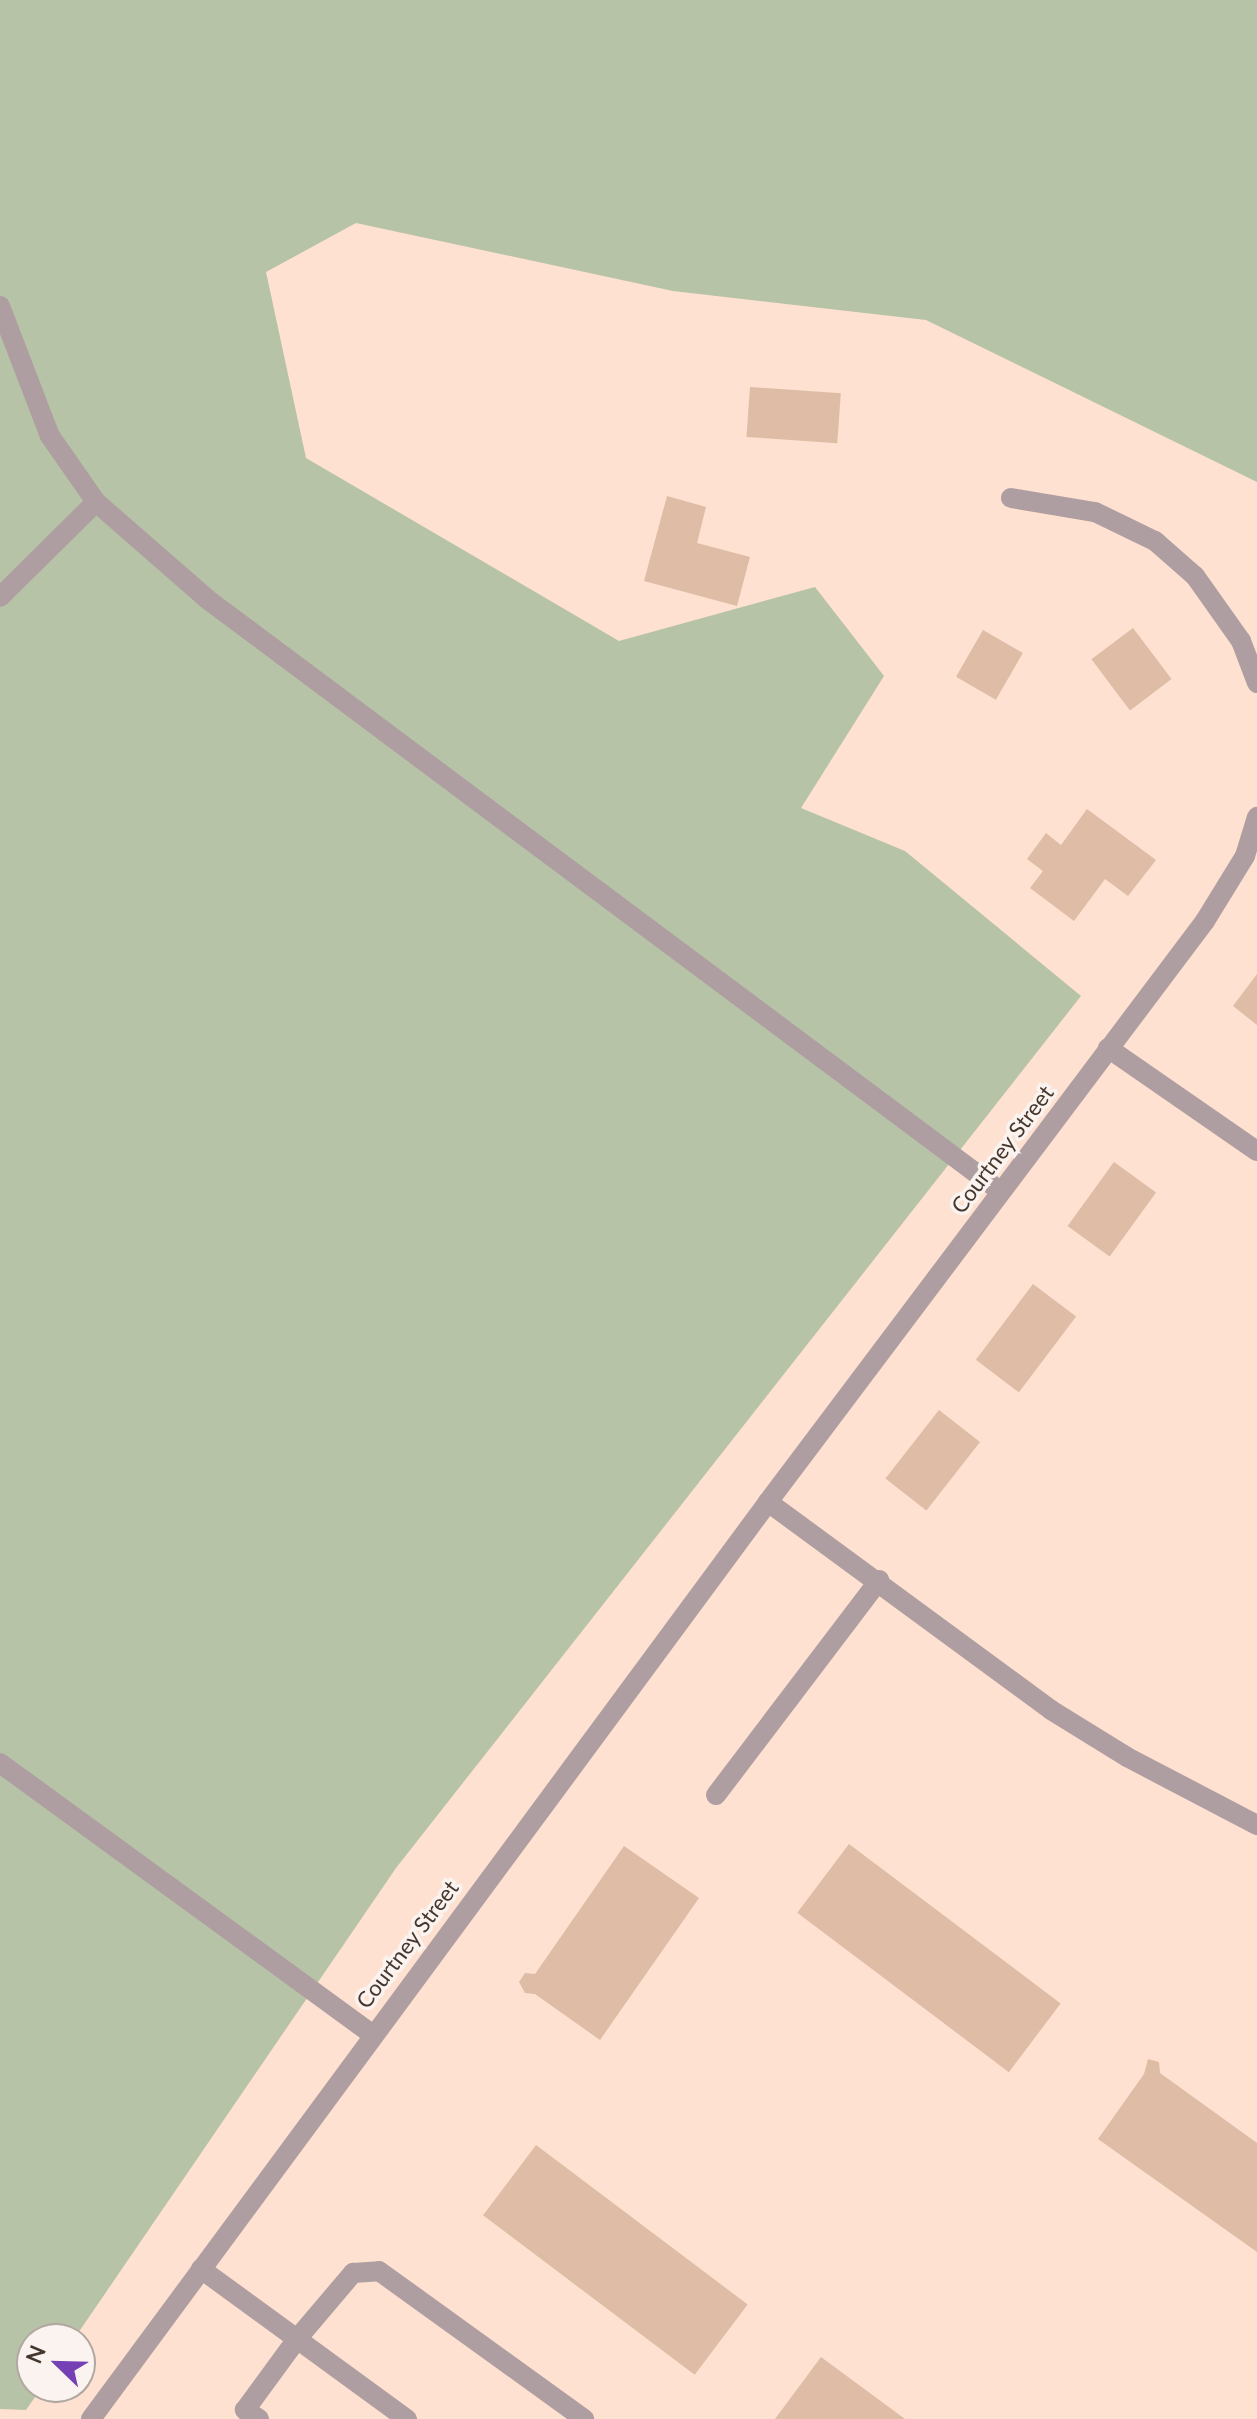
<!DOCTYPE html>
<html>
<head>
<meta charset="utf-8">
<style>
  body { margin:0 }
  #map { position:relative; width:1257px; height:2419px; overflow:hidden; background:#fee1d0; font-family:Lato,sans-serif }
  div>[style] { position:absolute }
  .green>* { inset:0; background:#b6c3a6 }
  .building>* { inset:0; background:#debca6; transform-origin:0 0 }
  .lane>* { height:20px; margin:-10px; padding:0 10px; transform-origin:10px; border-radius:10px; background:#af9ea1 }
  .street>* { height:20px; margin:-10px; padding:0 10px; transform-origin:10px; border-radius:10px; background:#af9ea1 }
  span { translate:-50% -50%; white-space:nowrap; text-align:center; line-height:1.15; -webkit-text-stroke:7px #fbf3ef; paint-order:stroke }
  .street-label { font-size:22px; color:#45372e }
  .north { position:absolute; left:16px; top:2323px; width:80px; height:80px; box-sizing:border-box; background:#fbf3ef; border:2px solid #b2a8a2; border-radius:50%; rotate:293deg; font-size:22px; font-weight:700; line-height:32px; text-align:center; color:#45372e }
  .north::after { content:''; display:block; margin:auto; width:28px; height:36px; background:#753fb5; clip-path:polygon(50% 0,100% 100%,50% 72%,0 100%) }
</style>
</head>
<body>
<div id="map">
  <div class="green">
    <div style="clip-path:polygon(0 0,1257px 0,1257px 482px,926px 320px,673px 291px,356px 223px,266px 272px,306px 458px,619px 641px,815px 587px,884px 676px,801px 808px,905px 851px,1081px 996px,396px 1868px,74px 2339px,32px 2339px,32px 2387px,42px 2387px,26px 2410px,0 2409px)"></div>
  </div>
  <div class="building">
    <div style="left:750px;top:387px;width:91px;height:50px;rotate:4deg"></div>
    <div style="clip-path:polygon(667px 496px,706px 507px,697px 543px,750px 557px,737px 606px,644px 581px)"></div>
    <div style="left:1133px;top:628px;width:64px;height:52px;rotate:53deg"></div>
    <div style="left:983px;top:630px;width:46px;height:54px;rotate:30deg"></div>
    <div style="clip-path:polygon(1087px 809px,1156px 860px,1128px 896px,1105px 879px,1074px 921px,1030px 888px,1043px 871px,1027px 859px,1046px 833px,1061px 845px)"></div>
    <div style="clip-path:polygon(1257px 974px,1257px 1025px,1233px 1006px)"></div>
    <div style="left:1114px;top:1162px;width:52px;height:79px;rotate:36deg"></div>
    <div style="left:1033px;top:1284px;width:54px;height:95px;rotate:37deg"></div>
    <div style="left:939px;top:1410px;width:52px;height:87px;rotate:38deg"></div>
    <div style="left:849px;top:1844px;width:265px;height:86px;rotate:37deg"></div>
    <div style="clip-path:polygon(624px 1846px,699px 1898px,600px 2040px,535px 1994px,525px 1993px,519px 1982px,525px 1973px,535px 1974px)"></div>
    <div style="clip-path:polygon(1148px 2059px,1159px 2062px,1160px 2073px,1257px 2143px,1257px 2252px,1098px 2139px,1144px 2074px)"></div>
    <div style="left:536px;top:2145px;width:265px;height:88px;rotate:37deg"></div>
    <div style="clip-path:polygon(821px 2357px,905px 2419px,775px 2419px)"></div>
  </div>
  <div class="lane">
    <div style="left:0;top:306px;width:139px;rotate:69deg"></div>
    <div style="left:50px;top:436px;width:80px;rotate:55.1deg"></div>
    <div style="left:96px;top:502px;width:147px;rotate:41.1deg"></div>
    <div style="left:207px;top:599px;width:990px;rotate:36.74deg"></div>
    <div style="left:0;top:597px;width:135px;rotate:-44.7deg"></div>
    <div style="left:0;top:1763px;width:459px;rotate:36.1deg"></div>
    <div style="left:716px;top:1795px;width:270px;rotate:-52.8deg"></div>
    <div style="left:259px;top:2419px;width:17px;rotate:-147deg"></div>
    <div style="left:245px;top:2410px;width:88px;rotate:-53.8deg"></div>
    <div style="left:297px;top:2339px;width:87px;rotate:-49.7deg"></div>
    <div style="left:353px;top:2273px;width:26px;rotate:-4deg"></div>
    <div style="left:379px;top:2271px;width:253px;rotate:35.8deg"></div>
  </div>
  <div class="street">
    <div style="left:1011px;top:498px;width:85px;rotate:9.5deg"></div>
    <div style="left:1095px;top:512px;width:67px;rotate:25.8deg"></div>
    <div style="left:1155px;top:541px;width:53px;rotate:41.2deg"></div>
    <div style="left:1195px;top:576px;width:80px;rotate:54.7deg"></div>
    <div style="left:1241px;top:641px;width:45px;rotate:69.1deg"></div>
    <div style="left:1108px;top:1048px;width:181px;rotate:34.7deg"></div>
    <div style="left:768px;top:1502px;width:727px;rotate:-53.05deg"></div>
    <div style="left:1205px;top:921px;width:76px;rotate:-58.4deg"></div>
    <div style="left:1245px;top:856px;width:41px;rotate:-72.9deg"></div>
    <div style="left:201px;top:2269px;width:255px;rotate:36.1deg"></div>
    <div style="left:91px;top:2419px;width:1140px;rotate:-53.56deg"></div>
    <div style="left:768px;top:1502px;width:351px;rotate:36.3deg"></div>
    <div style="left:1051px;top:1710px;width:89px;rotate:31.7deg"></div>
    <div style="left:1127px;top:1757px;width:147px;rotate:27.6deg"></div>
  </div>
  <div class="street-label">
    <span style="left:1002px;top:1149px;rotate:-53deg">Courtney Street</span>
    <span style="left:407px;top:1944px;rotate:-53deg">Courtney Street</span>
  </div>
  <div class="north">N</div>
</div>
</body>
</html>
